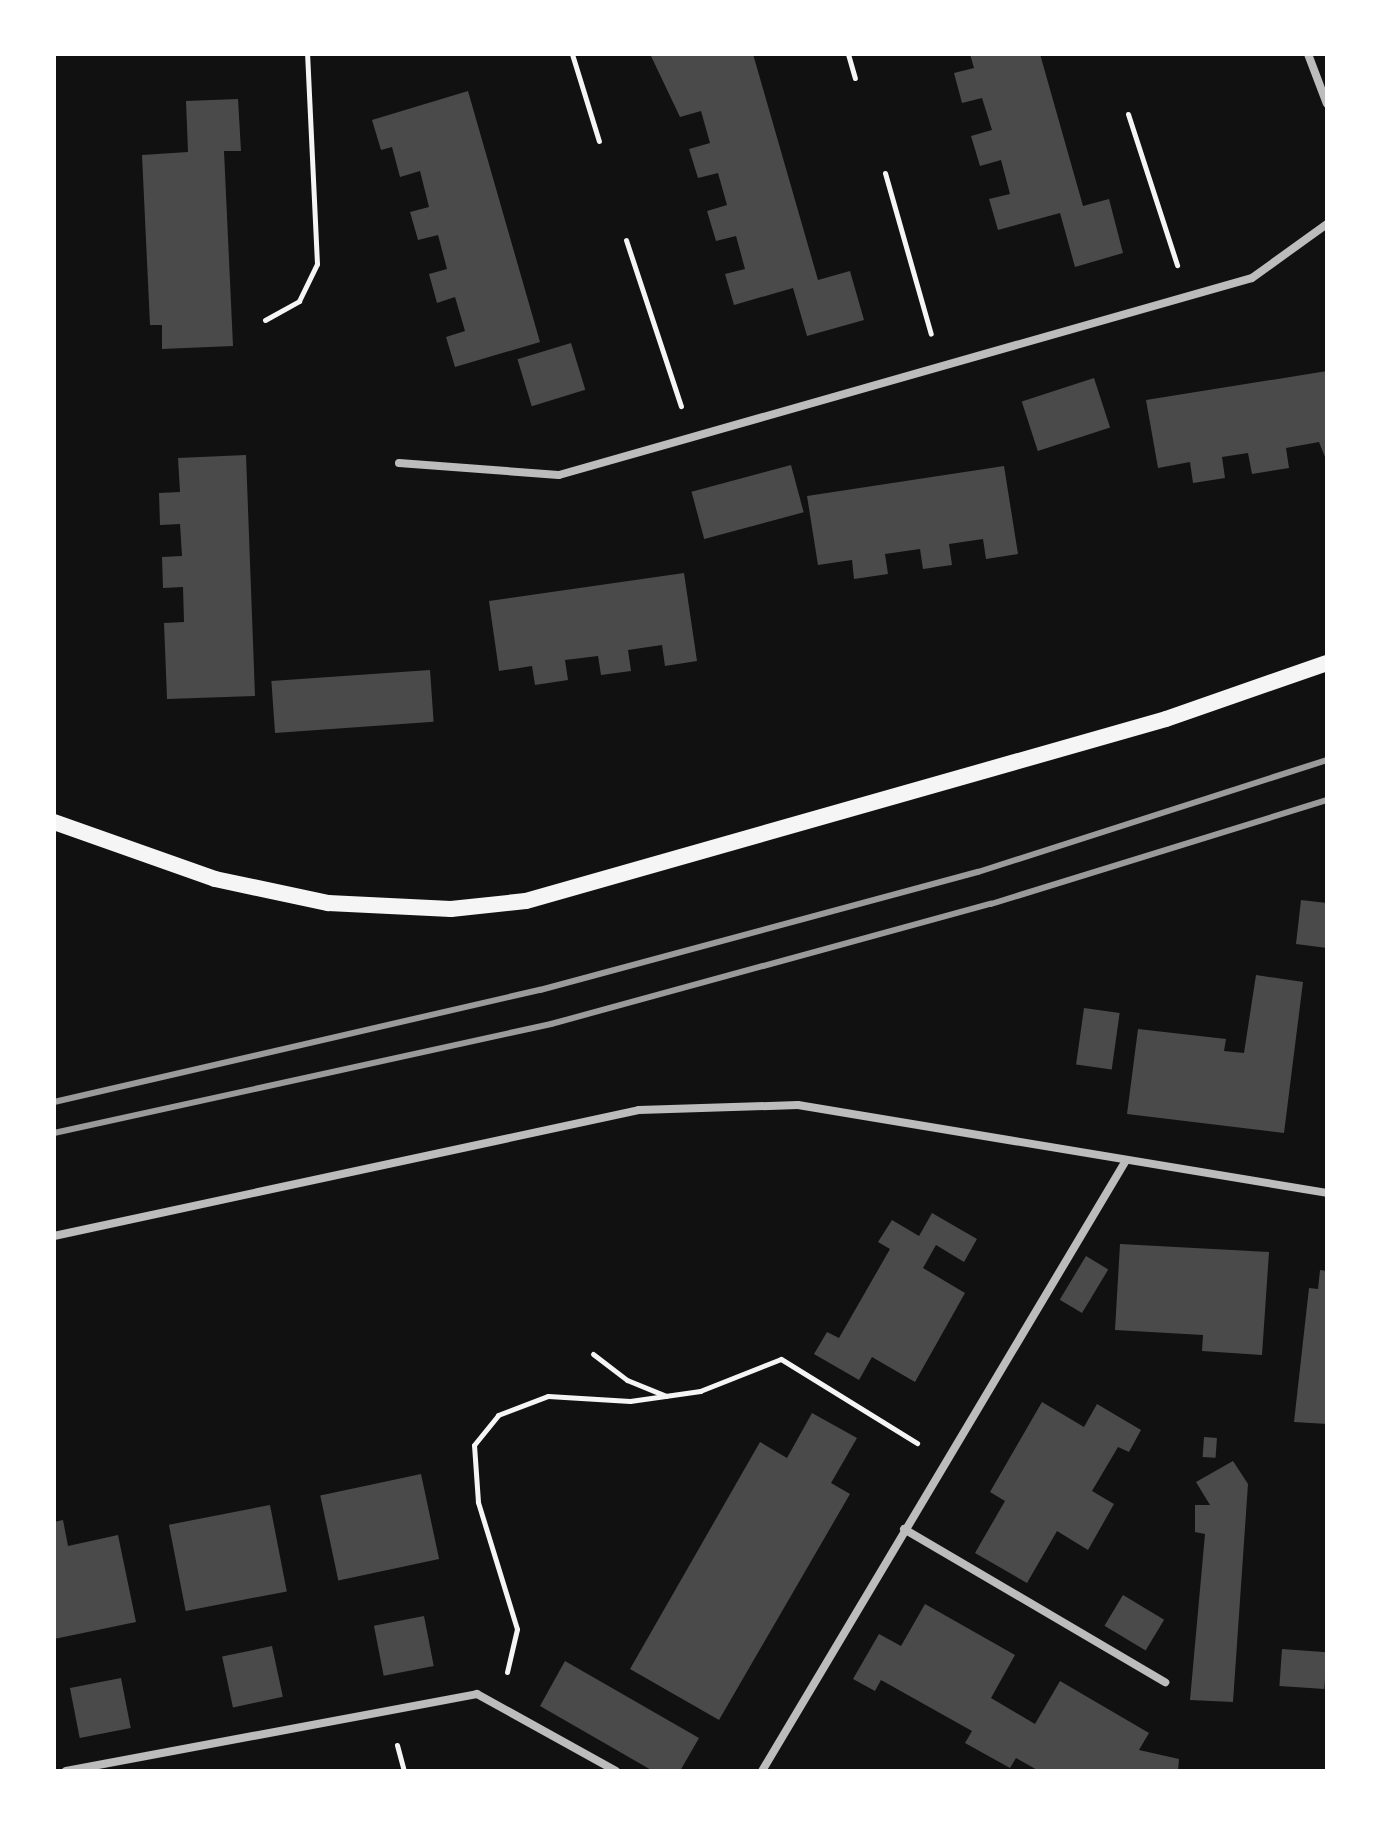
<!DOCTYPE html>
<html>
<head>
<meta charset="utf-8">
<style>
  body { margin:0 }
  #map { position:relative; width:1381px; height:1825px; overflow:hidden; background:#111; font-family:"PT Sans",sans-serif }
  div>[style] { position:absolute }
  .building>* { inset:0; background:#4a4a4a; transform-origin:0 0 }
  .path>* { height:5px; margin:-2.5px; padding:0 2.5px; transform-origin:2.5px; border-radius:2.5px; background:#f5f5f5 }
  .minor>* { height:8px; margin:-4px; padding:0 4px; transform-origin:4px; border-radius:4px; background:#bcbcbc }
  .secondary>* { height:16px; margin:-8px; padding:0 8px; transform-origin:8px; border-radius:8px; background:#f5f5f5 }
  .rail>* { height:6px; margin:-3px; padding:0 3px; transform-origin:3px; border-radius:3px; background:#9a9a9a }
  span { translate:-50% -50%; white-space:nowrap; text-align:center; line-height:1.15; -webkit-text-stroke:6px #fff; paint-order:stroke }
  .frame { position:absolute; inset:0; border:56px solid #fff; pointer-events:none }
</style>
</head>
<body>
<div id="map">
  <div class="building">
    <div style="clip-path:polygon(753px 54px,818px 280px,850px 271px,864px 320px,807px 336px,793px 288px,734px 305px,725px 274px,745px 269px,736px 236px,716px 241px,707px 211px,727px 205px,718px 173px,698px 178px,689px 149px,710px 143px,701px 111px,680px 117px,651px 56px)"></div>
    <div style="clip-path:polygon(970px 54px,1040px 54px,1083px 206px,1109px 199px,1123px 253px,1075px 267px,1060px 213px,998px 230px,989px 199px,1010px 194px,1001px 160px,980px 166px,971px 136px,992px 130px,982px 98px,962px 103px,954px 73px,974px 68px)"></div>
    <div style="clip-path:polygon(468px 91px,540px 342px,455px 367px,446px 337px,465px 331px,455px 297px,437px 303px,429px 274px,447px 269px,438px 235px,418px 240px,410px 212px,429px 207px,420px 171px,400px 177px,392px 147px,381px 150px,372px 120px)"></div>
    <div style="clip-path:polygon(238px 99px,241px 151px,224px 151px,233px 346px,162px 349px,162px 325px,150px 325px,142px 155px,188px 152px,186px 101px)"></div>
    <div style="left:571px;top:343px;width:49px;height:56px;rotate:73deg"></div>
    <div style="clip-path:polygon(1327px 371px,1327px 462px,1319px 442px,1286px 448px,1289px 468px,1252px 474px,1248px 453px,1222px 457px,1225px 478px,1193px 483px,1190px 462px,1158px 468px,1146px 400px)"></div>
    <div style="left:1094px;top:378px;width:52px;height:76px;rotate:72deg"></div>
    <div style="clip-path:polygon(246px 455px,255px 696px,167px 699px,164px 623px,184px 622px,183px 587px,163px 588px,162px 557px,182px 556px,180px 524px,160px 525px,159px 493px,180px 492px,178px 458px)"></div>
    <div style="left:791px;top:465px;width:49px;height:103px;rotate:75deg"></div>
    <div style="clip-path:polygon(1004px 466px,1018px 554px,986px 559px,983px 539px,949px 544px,952px 565px,923px 569px,920px 549px,885px 554px,888px 574px,854px 579px,852px 560px,818px 565px,807px 496px)"></div>
    <div style="clip-path:polygon(684px 573px,697px 661px,665px 666px,662px 645px,628px 650px,631px 671px,601px 675px,598px 656px,565px 660px,568px 680px,535px 685px,532px 666px,499px 671px,489px 601px)"></div>
    <div style="left:430px;top:670px;width:52px;height:159px;rotate:86deg"></div>
    <div style="clip-path:polygon(1301px 900px,1327px 903px,1327px 948px,1296px 944px)"></div>
    <div style="clip-path:polygon(1256px 975px,1303px 982px,1284px 1133px,1127px 1114px,1138px 1029px,1226px 1039px,1224px 1051px,1244px 1053px)"></div>
    <div style="left:1084px;top:1008px;width:36px;height:57px;rotate:8deg"></div>
    <div style="clip-path:polygon(932px 1213px,977px 1239px,964px 1262px,936px 1245px,923px 1268px,965px 1293px,915px 1382px,872px 1357px,859px 1380px,814px 1354px,827px 1332px,839px 1338px,890px 1249px,878px 1242px,892px 1220px,919px 1236px)"></div>
    <div style="clip-path:polygon(1120px 1244px,1269px 1252px,1262px 1355px,1202px 1351px,1203px 1335px,1115px 1330px)"></div>
    <div style="left:1086px;top:1256px;width:26px;height:51px;rotate:31deg"></div>
    <div style="clip-path:polygon(1320px 1270px,1327px 1271px,1327px 1424px,1294px 1422px,1309px 1288px,1318px 1289px)"></div>
    <div style="clip-path:polygon(1042px 1402px,1084px 1427px,1097px 1404px,1141px 1430px,1129px 1452px,1118px 1447px,1092px 1491px,1114px 1504px,1088px 1550px,1057px 1531px,1027px 1583px,975px 1553px,1005px 1501px,990px 1492px)"></div>
    <div style="clip-path:polygon(812px 1413px,857px 1438px,831px 1483px,850px 1494px,719px 1720px,630px 1669px,760px 1442px,787px 1458px)"></div>
    <div style="left:1204px;top:1437px;width:13px;height:20px;rotate:4deg"></div>
    <div style="clip-path:polygon(1233px 1461px,1248px 1484px,1233px 1702px,1190px 1700px,1205px 1534px,1195px 1532px,1195px 1505px,1210px 1505px,1196px 1482px)"></div>
    <div style="left:421px;top:1474px;width:87px;height:103px;rotate:78deg"></div>
    <div style="left:270px;top:1505px;width:88px;height:103px;rotate:79deg"></div>
    <div style="clip-path:polygon(63px 1520px,68px 1546px,118px 1535px,136px 1622px,54px 1639px,54px 1522px)"></div>
    <div style="left:1123px;top:1595px;width:48px;height:36px;rotate:31deg"></div>
    <div style="clip-path:polygon(925px 1604px,1015px 1655px,991px 1698px,1035px 1724px,1060px 1681px,1149px 1733px,1139px 1750px,1179px 1759px,1178px 1771px,1039px 1771px,1016px 1758px,1010px 1768px,965px 1743px,972px 1731px,881px 1680px,875px 1691px,853px 1679px,879px 1634px,901px 1646px)"></div>
    <div style="left:424px;top:1616px;width:51px;height:51px;rotate:79deg"></div>
    <div style="left:272px;top:1646px;width:52px;height:51px;rotate:78deg"></div>
    <div style="left:1282px;top:1649px;width:45px;height:37px;rotate:4deg"></div>
    <div style="clip-path:polygon(565px 1661px,699px 1738px,680px 1771px,653px 1771px,540px 1706px)"></div>
    <div style="left:121px;top:1678px;width:51px;height:52px;rotate:79deg"></div>
  </div>
  <div class="path">
    <div style="left:572px;top:54px;width:91px;rotate:72.8deg"></div>
    <div style="left:848px;top:54px;width:25px;rotate:74deg"></div>
    <div style="left:1128px;top:114px;width:159px;rotate:72deg"></div>
    <div style="left:885px;top:173px;width:167px;rotate:74.1deg"></div>
    <div style="left:626px;top:240px;width:175px;rotate:71.7deg"></div>
    <div style="left:265px;top:320px;width:39px;rotate:-29deg"></div>
    <div style="left:299px;top:301px;width:41px;rotate:-64.1deg"></div>
    <div style="left:317px;top:264px;width:210px;rotate:-92.7deg"></div>
    <div style="left:593px;top:1354px;width:43px;rotate:37.4deg"></div>
    <div style="left:627px;top:1380px;width:42px;rotate:22.3deg"></div>
    <div style="left:507px;top:1672px;width:44px;rotate:-76.9deg"></div>
    <div style="left:517px;top:1629px;width:133px;rotate:-107.1deg"></div>
    <div style="left:478px;top:1502px;width:57px;rotate:-94deg"></div>
    <div style="left:474px;top:1445px;width:38px;rotate:-51deg"></div>
    <div style="left:498px;top:1415px;width:53px;rotate:-20.8deg"></div>
    <div style="left:548px;top:1396px;width:82px;rotate:3.5deg"></div>
    <div style="left:630px;top:1401px;width:71px;rotate:-8.1deg"></div>
    <div style="left:700px;top:1391px;width:87px;rotate:-21.6deg"></div>
    <div style="left:781px;top:1359px;width:160px;rotate:31.7deg"></div>
    <div style="left:397px;top:1745px;width:27px;rotate:75deg"></div>
  </div>
  <div class="minor">
    <div style="left:1308px;top:54px;width:53px;rotate:69.2deg"></div>
    <div style="left:399px;top:463px;width:160px;rotate:4.3deg"></div>
    <div style="left:559px;top:475px;width:720px;rotate:-15.87deg"></div>
    <div style="left:1252px;top:278px;width:92px;rotate:-35.8deg"></div>
    <div style="left:54px;top:1236px;width:598px;rotate:-12.15deg"></div>
    <div style="left:639px;top:1110px;width:159px;rotate:-1.8deg"></div>
    <div style="left:798px;top:1105px;width:536px;rotate:9.44deg"></div>
    <div style="left:904px;top:1529px;width:303px;rotate:30.4deg"></div>
    <div style="left:66px;top:1771px;width:418px;rotate:-10.6deg"></div>
    <div style="left:477px;top:1694px;width:159px;rotate:29deg"></div>
    <div style="left:762px;top:1771px;width:709px;rotate:-59.2deg"></div>
  </div>
  <div class="secondary">
    <div style="left:54px;top:822px;width:171px;rotate:19.5deg"></div>
    <div style="left:215px;top:879px;width:116px;rotate:12deg"></div>
    <div style="left:328px;top:903px;width:123px;rotate:2.8deg"></div>
    <div style="left:451px;top:909px;width:75px;rotate:-6.1deg"></div>
    <div style="left:526px;top:901px;width:665px;rotate:-15.87deg"></div>
    <div style="left:1166px;top:719px;width:170px;rotate:-19.2deg"></div>
  </div>
  <div class="rail">
    <div style="left:54px;top:1102px;width:499px;rotate:-13deg"></div>
    <div style="left:540px;top:990px;width:454px;rotate:-15.1deg"></div>
    <div style="left:978px;top:872px;width:367px;rotate:-17.8deg"></div>
    <div style="left:54px;top:1133px;width:509px;rotate:-12.37deg"></div>
    <div style="left:551px;top:1024px;width:456px;rotate:-15.3deg"></div>
    <div style="left:991px;top:904px;width:352px;rotate:-17.2deg"></div>
  </div>
  <div class="frame"></div>
</div>
</body>
</html>
